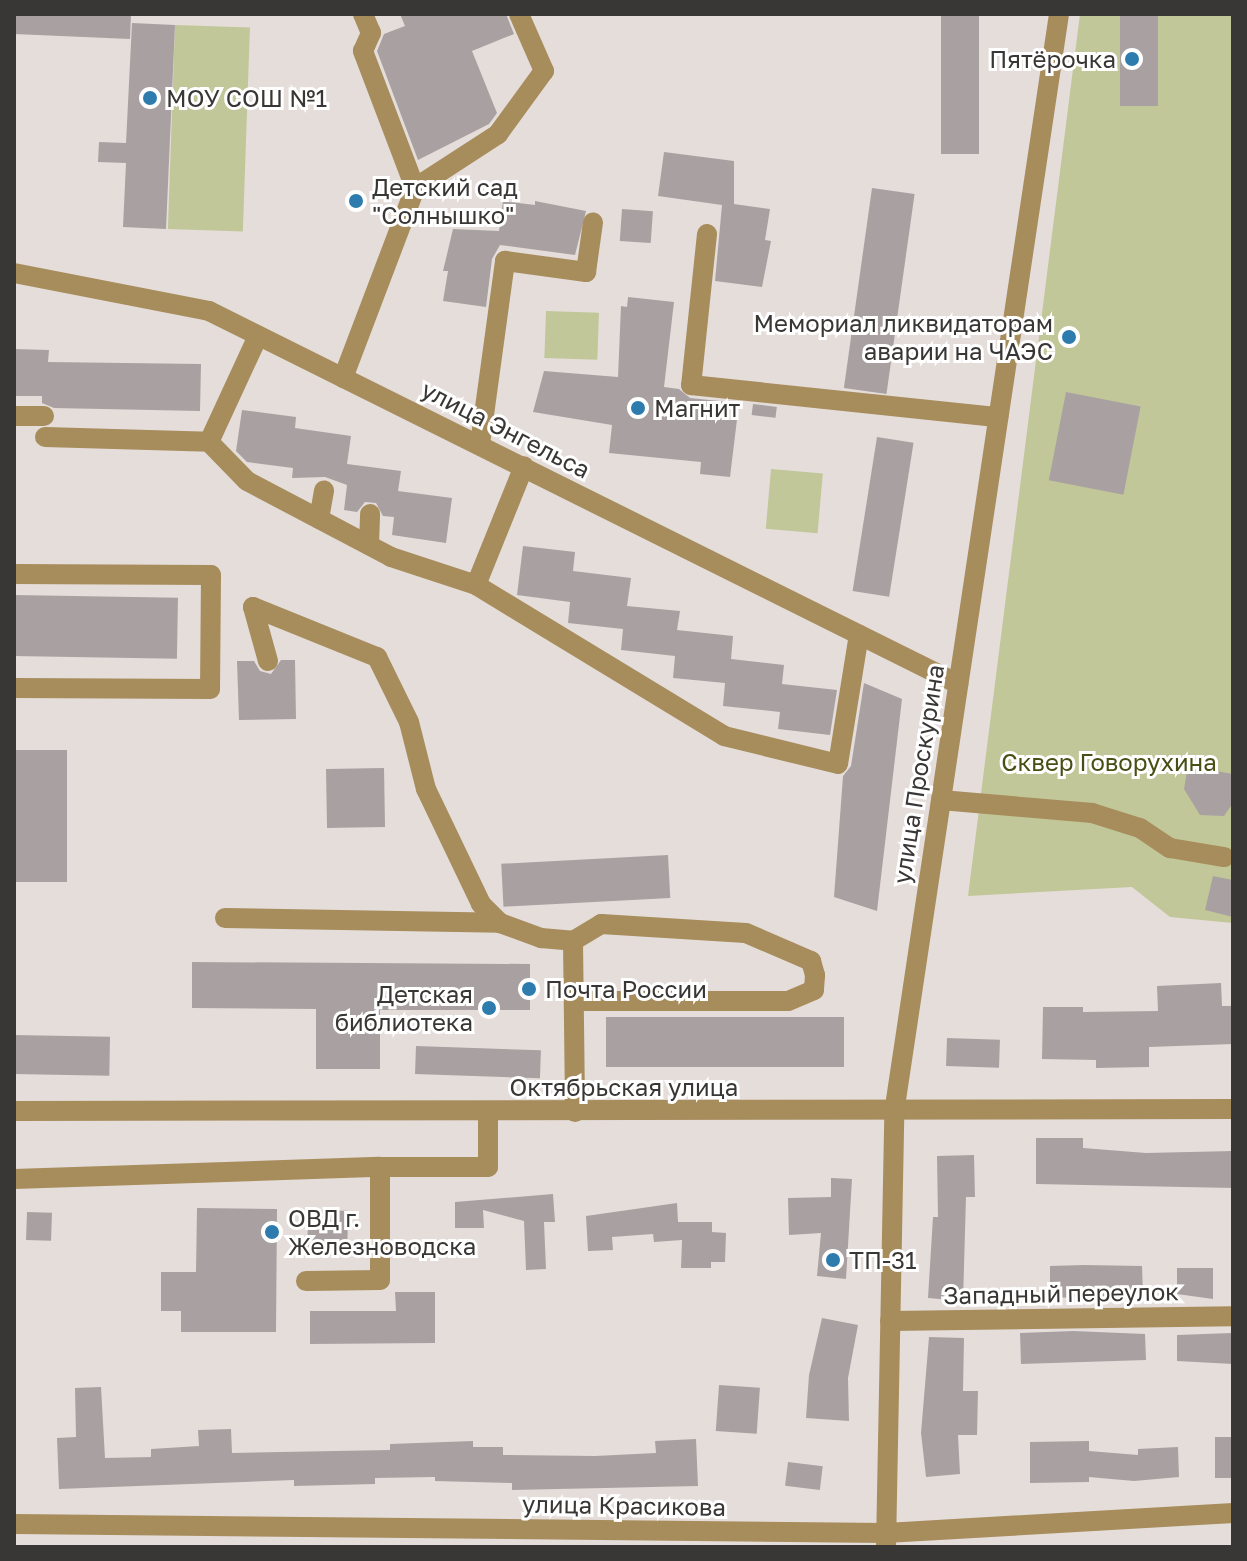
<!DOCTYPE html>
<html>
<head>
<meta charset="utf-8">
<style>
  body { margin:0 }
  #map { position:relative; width:1247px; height:1561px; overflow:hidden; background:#e5ddda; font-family:"Golos Text",sans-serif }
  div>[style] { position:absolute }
  .green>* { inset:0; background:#c1c799; transform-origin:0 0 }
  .building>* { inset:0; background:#a9a1a1; transform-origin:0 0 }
  .minor>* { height:20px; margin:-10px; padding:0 10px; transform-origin:10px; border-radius:10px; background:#a78c5c }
  .dots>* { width:22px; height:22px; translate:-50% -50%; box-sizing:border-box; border:4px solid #fff; border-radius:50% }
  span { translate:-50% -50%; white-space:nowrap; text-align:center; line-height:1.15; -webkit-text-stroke:6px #fff; paint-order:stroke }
  .poi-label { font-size:24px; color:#393735 }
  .right { translate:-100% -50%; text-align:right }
  .left { translate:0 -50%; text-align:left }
  .street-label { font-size:24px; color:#393735 }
  .park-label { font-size:24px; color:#494e14 }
  .frame { position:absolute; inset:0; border:16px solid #393735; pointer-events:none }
</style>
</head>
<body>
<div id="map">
  <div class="green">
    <div style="clip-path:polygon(1080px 14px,1233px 14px,1233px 923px,1170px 917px,1132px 887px,968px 896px)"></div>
    <div style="left:175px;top:25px;width:75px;height:204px;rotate:2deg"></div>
    <div style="left:546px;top:311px;width:53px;height:47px;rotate:2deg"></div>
    <div style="left:771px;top:469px;width:52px;height:60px;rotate:5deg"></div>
  </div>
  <div class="building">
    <div style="clip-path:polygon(14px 14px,131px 14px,130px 39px,14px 34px)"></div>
    <div style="clip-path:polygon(400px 14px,506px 14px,514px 34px,472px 51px,497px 113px,489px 124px,418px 160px,377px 51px,384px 34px,405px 26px)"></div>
    <div style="left:941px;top:14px;width:38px;height:140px"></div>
    <div style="left:1120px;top:14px;width:38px;height:92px"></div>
    <div style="clip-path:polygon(132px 23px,175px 25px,166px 229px,123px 227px,126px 163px,98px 162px,99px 142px,126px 143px)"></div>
    <div style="clip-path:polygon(664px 152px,734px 161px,734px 204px,770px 209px,765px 240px,771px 241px,762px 287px,715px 281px,722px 205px,658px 196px)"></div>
    <div style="left:872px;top:188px;width:43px;height:202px;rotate:8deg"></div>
    <div style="clip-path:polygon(503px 201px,535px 205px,535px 201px,586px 211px,575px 255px,500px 245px,492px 259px,486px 307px,443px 301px,448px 271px,443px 271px,453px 229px,499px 231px)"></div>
    <div style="left:622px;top:209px;width:31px;height:32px;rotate:4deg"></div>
    <div style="clip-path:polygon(628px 297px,674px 302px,664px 387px,679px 389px,690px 398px,739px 403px,730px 477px,700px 474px,701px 462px,609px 453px,612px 425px,533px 412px,544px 371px,618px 377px,621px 306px,627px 307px)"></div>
    <div style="clip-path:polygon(14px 349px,49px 350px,48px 362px,201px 364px,200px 411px,54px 408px,42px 403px,42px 396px,14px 396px)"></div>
    <div style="left:1066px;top:392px;width:76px;height:90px;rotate:11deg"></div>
    <div style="left:753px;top:404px;width:24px;height:11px;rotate:7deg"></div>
    <div style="clip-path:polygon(242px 410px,296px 417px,295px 428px,351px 436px,347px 464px,401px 471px,398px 491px,452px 498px,446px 543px,392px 535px,394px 517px,383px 516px,376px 503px,365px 502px,357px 512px,344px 510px,347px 485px,325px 477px,292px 478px,293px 468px,247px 462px,236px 451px)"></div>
    <div style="left:877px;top:437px;width:37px;height:156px;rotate:9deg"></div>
    <div style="clip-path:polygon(523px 546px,575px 552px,573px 571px,631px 578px,627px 606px,680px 611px,677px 630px,733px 636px,731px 659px,784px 665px,782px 684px,837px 690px,830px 735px,778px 729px,780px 712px,723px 706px,725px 683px,673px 678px,675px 656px,621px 650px,623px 629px,568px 623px,570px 602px,517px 595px)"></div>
    <div style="left:14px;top:595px;width:164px;height:61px;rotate:1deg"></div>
    <div style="clip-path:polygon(281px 660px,295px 660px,296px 719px,239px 720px,237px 661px,254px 661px,260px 671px,271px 674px)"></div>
    <div style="clip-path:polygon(864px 683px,902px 699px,877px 911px,834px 897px,843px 776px,851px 766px)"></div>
    <div style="left:67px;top:750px;width:132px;height:53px;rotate:90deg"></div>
    <div style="clip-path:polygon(1188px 766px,1233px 774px,1233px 803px,1224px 816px,1200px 815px,1184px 789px)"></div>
    <div style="left:384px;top:768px;width:59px;height:58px;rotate:89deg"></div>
    <div style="left:668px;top:855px;width:43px;height:167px;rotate:87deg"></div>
    <div style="clip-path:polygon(1213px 876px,1233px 880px,1233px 917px,1205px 910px)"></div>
    <div style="clip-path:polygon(192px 962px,530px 964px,530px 1010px,380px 1010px,380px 1069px,316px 1069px,316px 1009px,192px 1008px)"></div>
    <div style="clip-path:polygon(1221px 983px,1222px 1006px,1233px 1006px,1233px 1044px,1149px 1047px,1149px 1067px,1096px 1068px,1096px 1060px,1042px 1059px,1043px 1007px,1083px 1007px,1083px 1012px,1158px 1011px,1157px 986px)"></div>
    <div style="left:606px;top:1017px;width:238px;height:50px"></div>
    <div style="left:14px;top:1035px;width:96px;height:39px;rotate:1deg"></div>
    <div style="left:947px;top:1038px;width:53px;height:28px;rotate:2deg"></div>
    <div style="left:416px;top:1046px;width:125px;height:28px;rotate:2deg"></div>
    <div style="clip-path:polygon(1036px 1138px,1083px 1138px,1083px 1148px,1146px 1153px,1233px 1151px,1233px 1188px,1036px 1184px)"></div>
    <div style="clip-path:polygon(974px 1155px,975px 1197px,966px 1197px,963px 1301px,928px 1298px,933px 1217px,938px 1217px,937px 1156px)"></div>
    <div style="clip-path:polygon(831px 1178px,852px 1179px,846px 1279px,817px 1276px,821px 1233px,789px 1235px,788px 1198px,831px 1197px)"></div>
    <div style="clip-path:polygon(553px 1194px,555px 1222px,544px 1222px,546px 1269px,526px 1270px,524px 1221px,483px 1210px,484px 1228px,455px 1228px,455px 1202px)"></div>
    <div style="clip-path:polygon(677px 1203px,678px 1222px,712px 1222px,712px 1232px,726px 1233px,725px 1262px,711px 1262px,711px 1268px,681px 1268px,682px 1240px,654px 1242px,653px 1234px,612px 1237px,613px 1250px,588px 1251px,586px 1216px)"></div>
    <div style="clip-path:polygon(197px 1208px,277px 1209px,276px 1332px,181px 1332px,181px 1311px,161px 1311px,161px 1272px,196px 1272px)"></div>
    <div style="left:308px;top:1210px;width:40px;height:45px;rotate:1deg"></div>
    <div style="left:27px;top:1212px;width:25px;height:28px;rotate:2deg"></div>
    <div style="clip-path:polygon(1084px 1265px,1142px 1266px,1143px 1295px,1050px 1298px,1050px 1266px)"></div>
    <div style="clip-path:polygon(1177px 1268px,1213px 1268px,1213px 1299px,1177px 1294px)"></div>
    <div style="clip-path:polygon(395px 1292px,435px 1292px,435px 1343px,310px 1344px,310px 1311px,396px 1311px)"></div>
    <div style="clip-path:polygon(822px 1318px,858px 1325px,848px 1378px,849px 1421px,806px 1418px,809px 1375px)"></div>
    <div style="clip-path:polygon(1073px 1331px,1145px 1334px,1146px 1360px,1021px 1364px,1020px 1333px)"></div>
    <div style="clip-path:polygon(1232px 1333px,1233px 1364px,1177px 1361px,1177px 1335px)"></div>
    <div style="clip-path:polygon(929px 1337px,964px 1338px,963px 1391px,978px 1391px,977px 1435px,958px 1435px,960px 1474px,926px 1477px,921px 1433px)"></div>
    <div style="left:719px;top:1385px;width:41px;height:46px;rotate:4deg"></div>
    <div style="clip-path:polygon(101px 1387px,105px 1458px,151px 1457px,151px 1449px,199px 1446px,198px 1430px,231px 1429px,232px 1453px,390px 1450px,390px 1444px,473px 1441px,473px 1447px,503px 1447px,503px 1455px,595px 1456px,656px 1453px,655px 1441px,696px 1439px,698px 1486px,512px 1490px,512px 1483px,435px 1481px,435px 1477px,375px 1478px,375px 1484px,294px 1486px,294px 1480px,59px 1489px,57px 1438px,76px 1437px,75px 1388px)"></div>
    <div style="left:1233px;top:1437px;width:41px;height:18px;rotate:90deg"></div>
    <div style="clip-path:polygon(1089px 1441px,1089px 1451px,1138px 1455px,1138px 1449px,1178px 1447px,1179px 1477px,1134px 1481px,1089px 1477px,1089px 1482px,1030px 1483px,1030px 1442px)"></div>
    <div style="left:788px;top:1462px;width:35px;height:24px;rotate:7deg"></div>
  </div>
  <div class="minor">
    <div style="left:415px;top:188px;width:99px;rotate:-33deg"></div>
    <div style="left:498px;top:134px;width:78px;rotate:-53.9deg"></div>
    <div style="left:544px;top:71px;width:62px;rotate:-113.7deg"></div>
    <div style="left:707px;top:234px;width:152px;rotate:96deg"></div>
    <div style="left:691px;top:385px;width:309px;rotate:6deg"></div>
    <div style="left:14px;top:273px;width:199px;rotate:11deg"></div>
    <div style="left:209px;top:311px;width:837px;rotate:26.47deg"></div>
    <div style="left:343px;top:378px;width:203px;rotate:-69.2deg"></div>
    <div style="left:415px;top:188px;width:147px;rotate:-110.8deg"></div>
    <div style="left:363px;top:51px;width:20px;rotate:-66deg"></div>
    <div style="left:371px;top:33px;width:21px;rotate:-113deg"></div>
    <div style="left:14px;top:416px;width:30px"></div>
    <div style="left:45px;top:437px;width:164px;rotate:1.7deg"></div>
    <div style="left:209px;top:442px;width:117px;rotate:-65.2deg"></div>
    <div style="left:209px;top:442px;width:54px;rotate:45.7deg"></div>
    <div style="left:247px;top:481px;width:163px;rotate:27.8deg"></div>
    <div style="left:391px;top:557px;width:89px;rotate:18.2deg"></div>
    <div style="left:476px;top:585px;width:290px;rotate:31.3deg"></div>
    <div style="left:724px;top:736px;width:117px;rotate:13.8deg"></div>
    <div style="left:838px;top:764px;width:131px;rotate:-80.8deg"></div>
    <div style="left:480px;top:444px;width:185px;rotate:-82.2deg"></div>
    <div style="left:505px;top:261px;width:82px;rotate:7.7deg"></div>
    <div style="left:586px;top:272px;width:50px;rotate:-82deg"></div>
    <div style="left:319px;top:519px;width:29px;rotate:-80deg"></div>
    <div style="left:369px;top:545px;width:31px;rotate:-88deg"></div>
    <div style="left:14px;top:574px;width:197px;rotate:0.3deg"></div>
    <div style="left:211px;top:575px;width:114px;rotate:90.5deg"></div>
    <div style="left:210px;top:689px;width:196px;rotate:-179.7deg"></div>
    <div style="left:476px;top:585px;width:128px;rotate:-68deg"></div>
    <div style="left:253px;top:607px;width:134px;rotate:22deg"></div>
    <div style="left:377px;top:657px;width:72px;rotate:63.8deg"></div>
    <div style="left:409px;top:722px;width:69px;rotate:75.8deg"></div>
    <div style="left:426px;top:789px;width:127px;rotate:64.4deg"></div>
    <div style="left:481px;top:904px;width:27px;rotate:45deg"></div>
    <div style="left:500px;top:923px;width:44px;rotate:20.1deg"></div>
    <div style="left:541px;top:938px;width:32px;rotate:5deg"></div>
    <div style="left:573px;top:941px;width:171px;rotate:89.3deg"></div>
    <div style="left:253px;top:607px;width:56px;rotate:74.5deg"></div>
    <div style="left:941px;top:800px;width:152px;rotate:4.9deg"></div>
    <div style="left:1092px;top:813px;width:50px;rotate:17.4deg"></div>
    <div style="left:1140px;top:828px;width:36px;rotate:34deg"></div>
    <div style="left:1170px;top:848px;width:55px;rotate:9.5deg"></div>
    <div style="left:225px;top:918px;width:275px;rotate:1deg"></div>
    <div style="left:573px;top:941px;width:33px;rotate:-31deg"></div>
    <div style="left:601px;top:924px;width:145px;rotate:3.6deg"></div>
    <div style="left:746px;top:933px;width:71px;rotate:23.3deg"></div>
    <div style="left:811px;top:961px;width:15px;rotate:74deg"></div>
    <div style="left:815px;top:975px;width:15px;rotate:94deg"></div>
    <div style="left:814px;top:990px;width:28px;rotate:157deg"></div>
    <div style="left:788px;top:1001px;width:214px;rotate:180deg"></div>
    <div style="left:14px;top:1111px;width:1219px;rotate:-0.09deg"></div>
    <div style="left:14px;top:1179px;width:366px;rotate:-1.9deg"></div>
    <div style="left:306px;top:1281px;width:74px;rotate:-0.8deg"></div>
    <div style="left:380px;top:1280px;width:113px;rotate:-90deg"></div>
    <div style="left:380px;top:1167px;width:108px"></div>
    <div style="left:488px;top:1167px;width:55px;rotate:-90deg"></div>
    <div style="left:890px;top:1321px;width:343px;rotate:-0.8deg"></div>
    <div style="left:14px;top:1524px;width:872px;rotate:0.59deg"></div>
    <div style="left:886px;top:1533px;width:348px;rotate:-3.3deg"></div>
    <div style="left:886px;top:1547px;width:434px;rotate:-88.9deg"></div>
    <div style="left:894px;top:1113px;width:1111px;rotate:-81.46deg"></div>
  </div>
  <div class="dots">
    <div style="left:1132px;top:59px;background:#2e7bad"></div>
    <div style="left:150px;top:98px;background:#2e7bad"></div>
    <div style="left:356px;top:201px;background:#2e7bad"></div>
    <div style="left:1069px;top:337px;background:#2e7bad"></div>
    <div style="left:638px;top:408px;background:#2e7bad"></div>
    <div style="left:529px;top:989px;background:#2e7bad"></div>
    <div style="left:489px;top:1008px;background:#2e7bad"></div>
    <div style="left:272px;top:1232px;background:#2e7bad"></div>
    <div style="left:833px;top:1260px;background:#2e7bad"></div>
  </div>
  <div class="poi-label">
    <span class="right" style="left:1116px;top:59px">Пятёрочка</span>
    <span class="left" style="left:166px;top:98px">МОУ СОШ №1</span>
    <span class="left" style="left:372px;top:201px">Детский сад<br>"Солнышко"</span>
    <span class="right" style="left:1053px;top:337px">Мемориал ликвидаторам<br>аварии на ЧАЭС</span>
    <span class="left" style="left:654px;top:408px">Магнит</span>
    <span class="left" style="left:545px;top:989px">Почта России</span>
    <span class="right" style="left:473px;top:1008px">Детская<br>библиотека</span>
    <span class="left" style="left:288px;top:1232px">ОВД г.<br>Железноводска</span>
    <span class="left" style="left:849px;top:1260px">ТП-31</span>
  </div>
  <div class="street-label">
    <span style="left:506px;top:429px;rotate:27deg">улица Энгельса</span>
    <span style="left:918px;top:774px;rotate:-81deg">улица Проскурина</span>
    <span style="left:624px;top:1087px">Октябрьская улица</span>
    <span style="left:1061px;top:1293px;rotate:-1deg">Западный переулок</span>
    <span style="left:624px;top:1505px;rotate:1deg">улица Красикова</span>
  </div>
  <div class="park-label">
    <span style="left:1109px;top:762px">Сквер Говорухина</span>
  </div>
  <div class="frame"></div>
</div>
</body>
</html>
